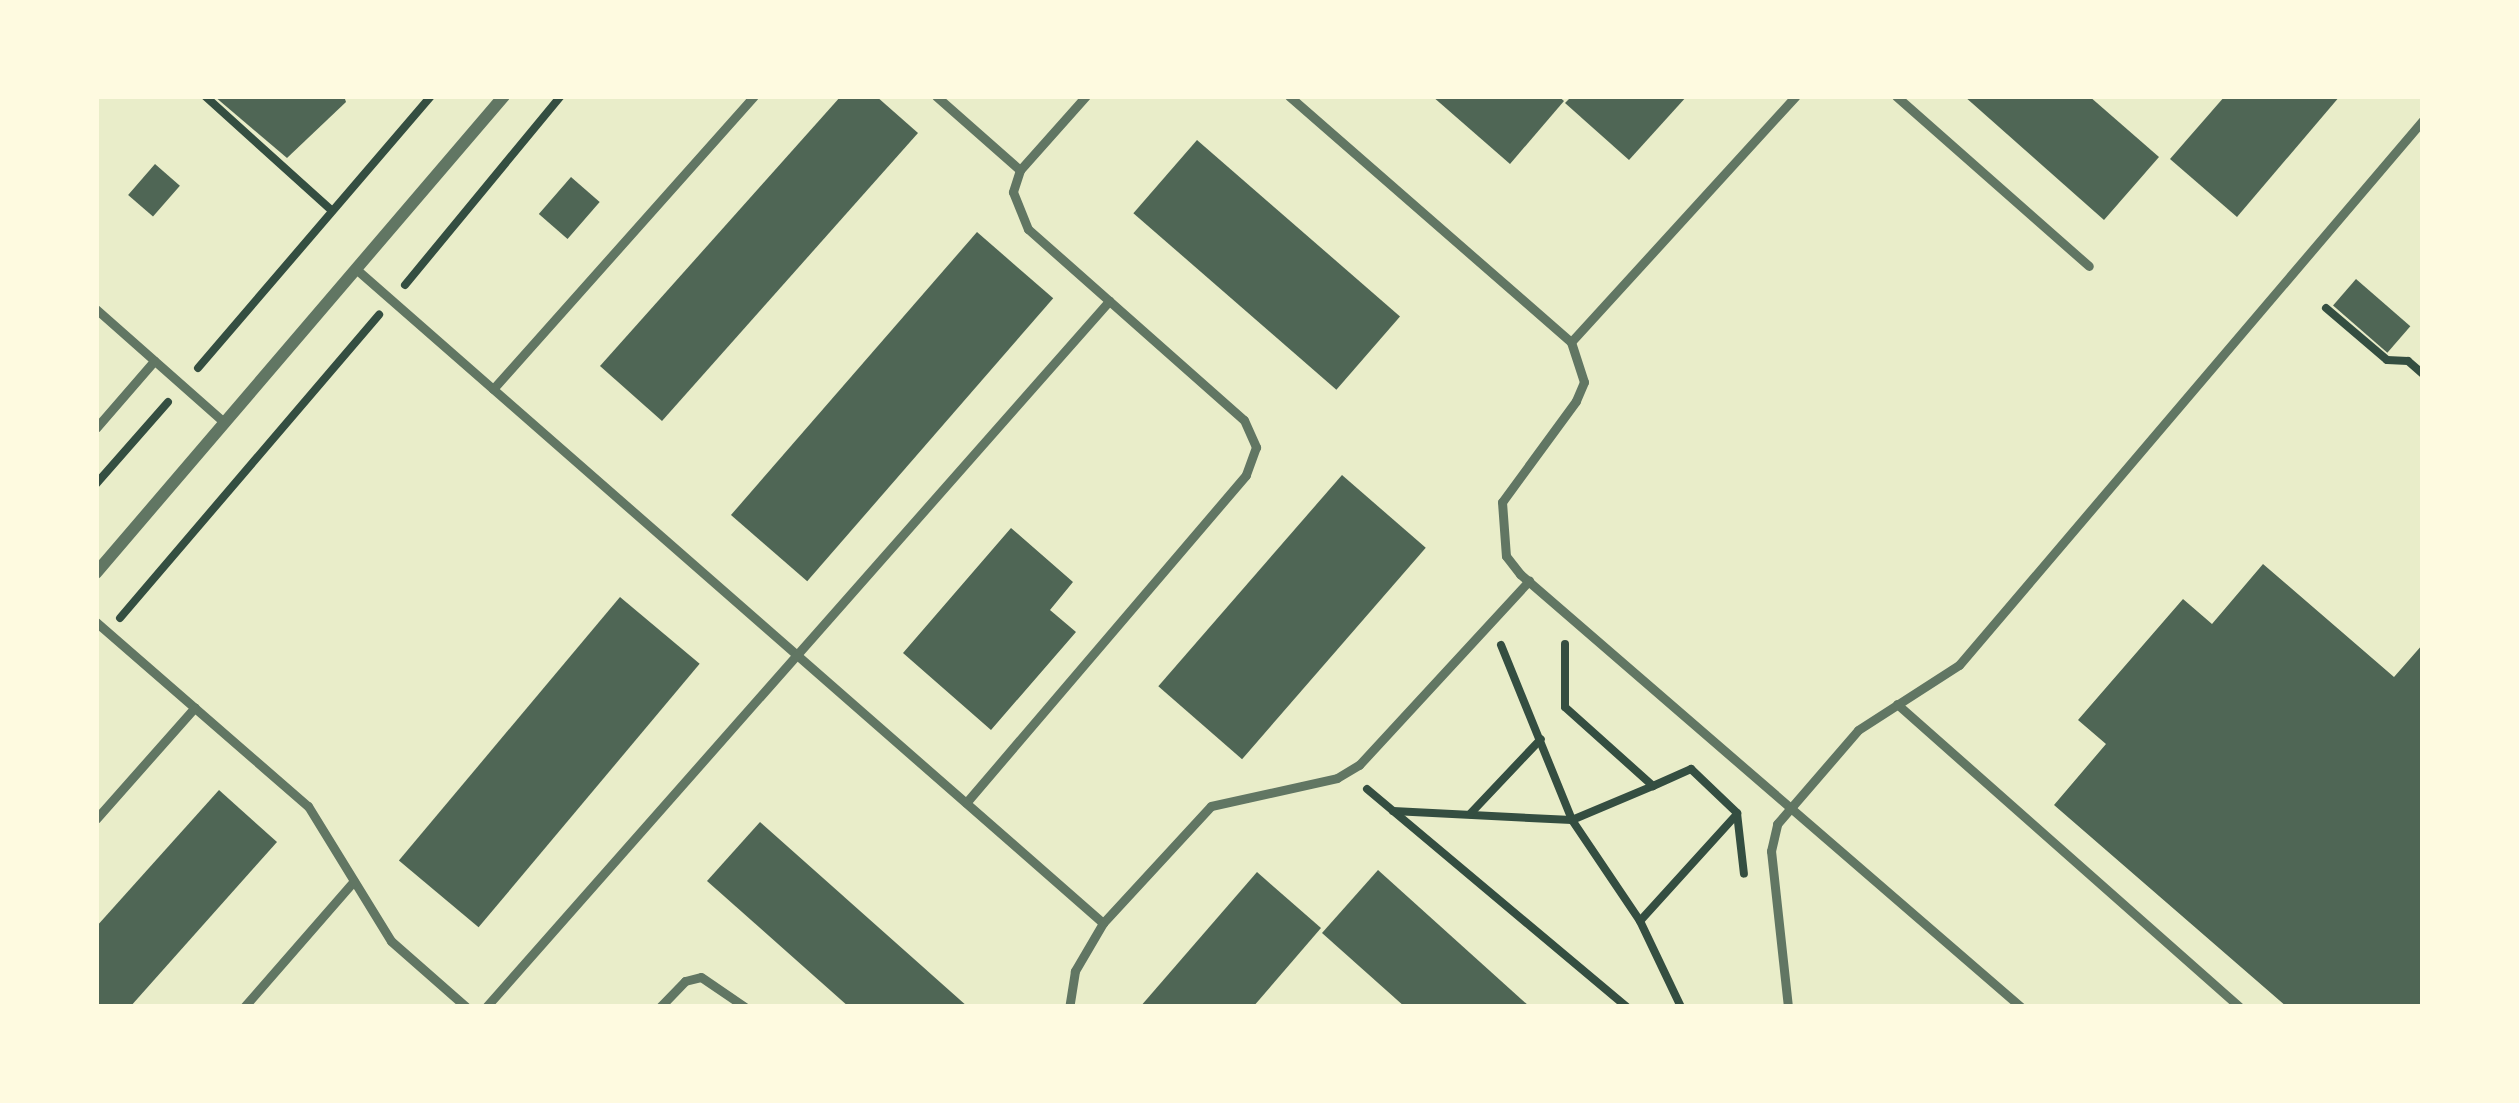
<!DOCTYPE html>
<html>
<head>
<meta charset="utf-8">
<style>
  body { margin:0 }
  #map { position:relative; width:2519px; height:1103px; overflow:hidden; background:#e9edc9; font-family:Barlow,sans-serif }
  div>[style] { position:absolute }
  .building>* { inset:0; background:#4f6655; transform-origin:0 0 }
  .path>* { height:8px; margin:-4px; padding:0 4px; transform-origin:4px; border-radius:4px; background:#344e41 }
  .service>* { height:9px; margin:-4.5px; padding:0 4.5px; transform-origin:4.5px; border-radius:4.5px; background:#617663 }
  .minor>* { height:12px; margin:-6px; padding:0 6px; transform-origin:6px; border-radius:6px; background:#617663 }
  span { translate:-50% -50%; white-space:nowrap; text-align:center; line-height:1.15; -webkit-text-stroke:9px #fefae0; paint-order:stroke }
  .frame { position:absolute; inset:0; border:99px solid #fefae0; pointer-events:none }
</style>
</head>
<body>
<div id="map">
  <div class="building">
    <div style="clip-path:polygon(214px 96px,344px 96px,346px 102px,287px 158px)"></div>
    <div style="clip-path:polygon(841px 96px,876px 96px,918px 133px,662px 421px,600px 366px)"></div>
    <div style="clip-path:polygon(1432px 96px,1558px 96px,1564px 101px,1510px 164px)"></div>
    <div style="clip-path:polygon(1572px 96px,1687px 96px,1629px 160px,1565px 103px)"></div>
    <div style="clip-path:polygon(1964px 96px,2089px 96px,2159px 157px,2104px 220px)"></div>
    <div style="clip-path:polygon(2225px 96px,2340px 96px,2237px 217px,2170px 159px)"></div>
    <div style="left:1197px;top:140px;width:269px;height:97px;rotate:41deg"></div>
    <div style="left:155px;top:164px;width:33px;height:41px;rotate:41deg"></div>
    <div style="left:571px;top:177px;width:38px;height:49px;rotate:41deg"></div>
    <div style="left:977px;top:232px;width:101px;height:375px;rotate:41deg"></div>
    <div style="left:2356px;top:279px;width:72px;height:35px;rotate:41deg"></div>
    <div style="left:1342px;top:475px;width:111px;height:280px;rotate:41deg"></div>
    <div style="clip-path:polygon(1011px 528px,1073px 582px,1050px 610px,1076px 632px,991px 730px,903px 653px)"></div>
    <div style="clip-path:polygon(2263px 564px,2394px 677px,2423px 644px,2423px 1007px,2287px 1007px,2054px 805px,2106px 744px,2078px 720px,2183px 599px,2212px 624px)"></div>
    <div style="left:620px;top:597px;width:104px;height:344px;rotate:40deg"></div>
    <div style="clip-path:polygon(219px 790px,277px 842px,130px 1007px,96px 1007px,96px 927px)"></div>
    <div style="clip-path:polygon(760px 822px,968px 1007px,849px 1007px,707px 881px)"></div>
    <div style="clip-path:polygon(1378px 870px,1530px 1007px,1405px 1007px,1322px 933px)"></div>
    <div style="clip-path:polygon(1257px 872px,1321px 928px,1253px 1007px,1140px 1007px)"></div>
  </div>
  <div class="path">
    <div style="left:205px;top:96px;width:169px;rotate:42.1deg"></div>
    <div style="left:405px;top:285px;width:245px;rotate:-50.5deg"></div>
    <div style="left:2326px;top:308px;width:80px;rotate:40.4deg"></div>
    <div style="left:2387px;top:360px;width:21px;rotate:3deg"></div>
    <div style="left:2408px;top:361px;width:20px;rotate:41deg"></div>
    <div style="left:198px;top:368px;width:358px;rotate:-49.4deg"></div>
    <div style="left:96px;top:484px;width:109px;rotate:-48.7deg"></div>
    <div style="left:120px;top:618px;width:399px;rotate:-49.5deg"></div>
    <div style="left:1501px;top:645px;width:189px;rotate:67.9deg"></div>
    <div style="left:1572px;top:820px;width:122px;rotate:56deg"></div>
    <div style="left:1640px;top:921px;width:95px;rotate:64.5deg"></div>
    <div style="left:1653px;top:786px;width:42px;rotate:-24.1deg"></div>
    <div style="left:1691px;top:769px;width:64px;rotate:43.7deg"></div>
    <div style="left:1737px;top:813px;width:61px;rotate:83.5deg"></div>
    <div style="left:1367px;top:789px;width:339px;rotate:40deg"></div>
    <div style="left:1393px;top:811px;width:179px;rotate:2.9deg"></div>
    <div style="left:1572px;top:820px;width:88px;rotate:-22.8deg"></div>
    <div style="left:1653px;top:786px;width:118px;rotate:-138.1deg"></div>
    <div style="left:1565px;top:707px;width:63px;rotate:-90deg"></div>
    <div style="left:1470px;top:814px;width:103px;rotate:-46.6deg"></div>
    <div style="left:1640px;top:921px;width:143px;rotate:-47.8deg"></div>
  </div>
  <div class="service">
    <div style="left:936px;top:96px;width:112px;rotate:41.4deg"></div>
    <div style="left:1020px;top:170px;width:23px;rotate:108deg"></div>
    <div style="left:1013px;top:192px;width:40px;rotate:68deg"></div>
    <div style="left:1028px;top:229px;width:288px;rotate:41.5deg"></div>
    <div style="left:1244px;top:420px;width:30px;rotate:66deg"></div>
    <div style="left:1256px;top:447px;width:30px;rotate:110deg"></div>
    <div style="left:1246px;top:475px;width:431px;rotate:130.5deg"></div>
    <div style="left:1289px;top:96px;width:374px;rotate:41.1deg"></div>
    <div style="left:1571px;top:342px;width:42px;rotate:72deg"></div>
    <div style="left:1584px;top:382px;width:21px;rotate:113deg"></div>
    <div style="left:1576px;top:401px;width:125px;rotate:126.2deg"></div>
    <div style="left:1502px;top:502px;width:54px;rotate:85.8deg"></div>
    <div style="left:1506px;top:556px;width:23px;rotate:52deg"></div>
    <div style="left:1520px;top:574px;width:662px;rotate:40.84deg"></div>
    <div style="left:1896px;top:96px;width:257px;rotate:41.4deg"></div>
    <div style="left:1020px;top:170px;width:99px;rotate:-48.3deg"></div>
    <div style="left:356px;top:269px;width:993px;rotate:41.2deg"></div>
    <div style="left:1103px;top:923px;width:56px;rotate:120.3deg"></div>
    <div style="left:1075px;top:971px;width:36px;rotate:99deg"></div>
    <div style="left:96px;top:309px;width:172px;rotate:41.5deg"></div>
    <div style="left:1571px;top:342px;width:333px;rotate:-47.6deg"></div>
    <div style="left:493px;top:389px;width:392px;rotate:-48.3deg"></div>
    <div style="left:96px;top:428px;width:89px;rotate:-49.1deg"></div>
    <div style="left:96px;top:622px;width:281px;rotate:41deg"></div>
    <div style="left:308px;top:806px;width:158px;rotate:58.4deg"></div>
    <div style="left:391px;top:941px;width:100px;rotate:41.3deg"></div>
    <div style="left:1897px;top:704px;width:458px;rotate:41.5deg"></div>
    <div style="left:96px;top:819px;width:149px;rotate:-48.5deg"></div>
    <div style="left:1103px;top:923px;width:159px;rotate:-47.3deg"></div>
    <div style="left:1211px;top:806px;width:129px;rotate:-12.5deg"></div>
    <div style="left:1337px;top:778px;width:26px;rotate:-31deg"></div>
    <div style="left:1359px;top:765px;width:251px;rotate:-47.3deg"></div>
    <div style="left:244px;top:1007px;width:167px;rotate:-48.9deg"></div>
    <div style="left:486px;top:1007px;width:942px;rotate:-48.57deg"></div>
    <div style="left:660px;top:1007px;width:36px;rotate:-46deg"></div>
    <div style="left:685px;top:981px;width:16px;rotate:-14deg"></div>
    <div style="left:701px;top:977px;width:53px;rotate:34.3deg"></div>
    <div style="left:1788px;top:1007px;width:157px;rotate:-96.2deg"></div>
    <div style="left:1771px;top:851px;width:28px;rotate:-77deg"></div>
    <div style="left:1777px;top:824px;width:124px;rotate:-49.2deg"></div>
    <div style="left:1858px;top:730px;width:120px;rotate:-32.8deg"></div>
    <div style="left:1959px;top:665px;width:716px;rotate:-49.59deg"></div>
  </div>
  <div class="minor">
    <div style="left:96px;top:573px;width:628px;rotate:-49.46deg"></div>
  </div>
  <div class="frame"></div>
</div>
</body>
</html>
